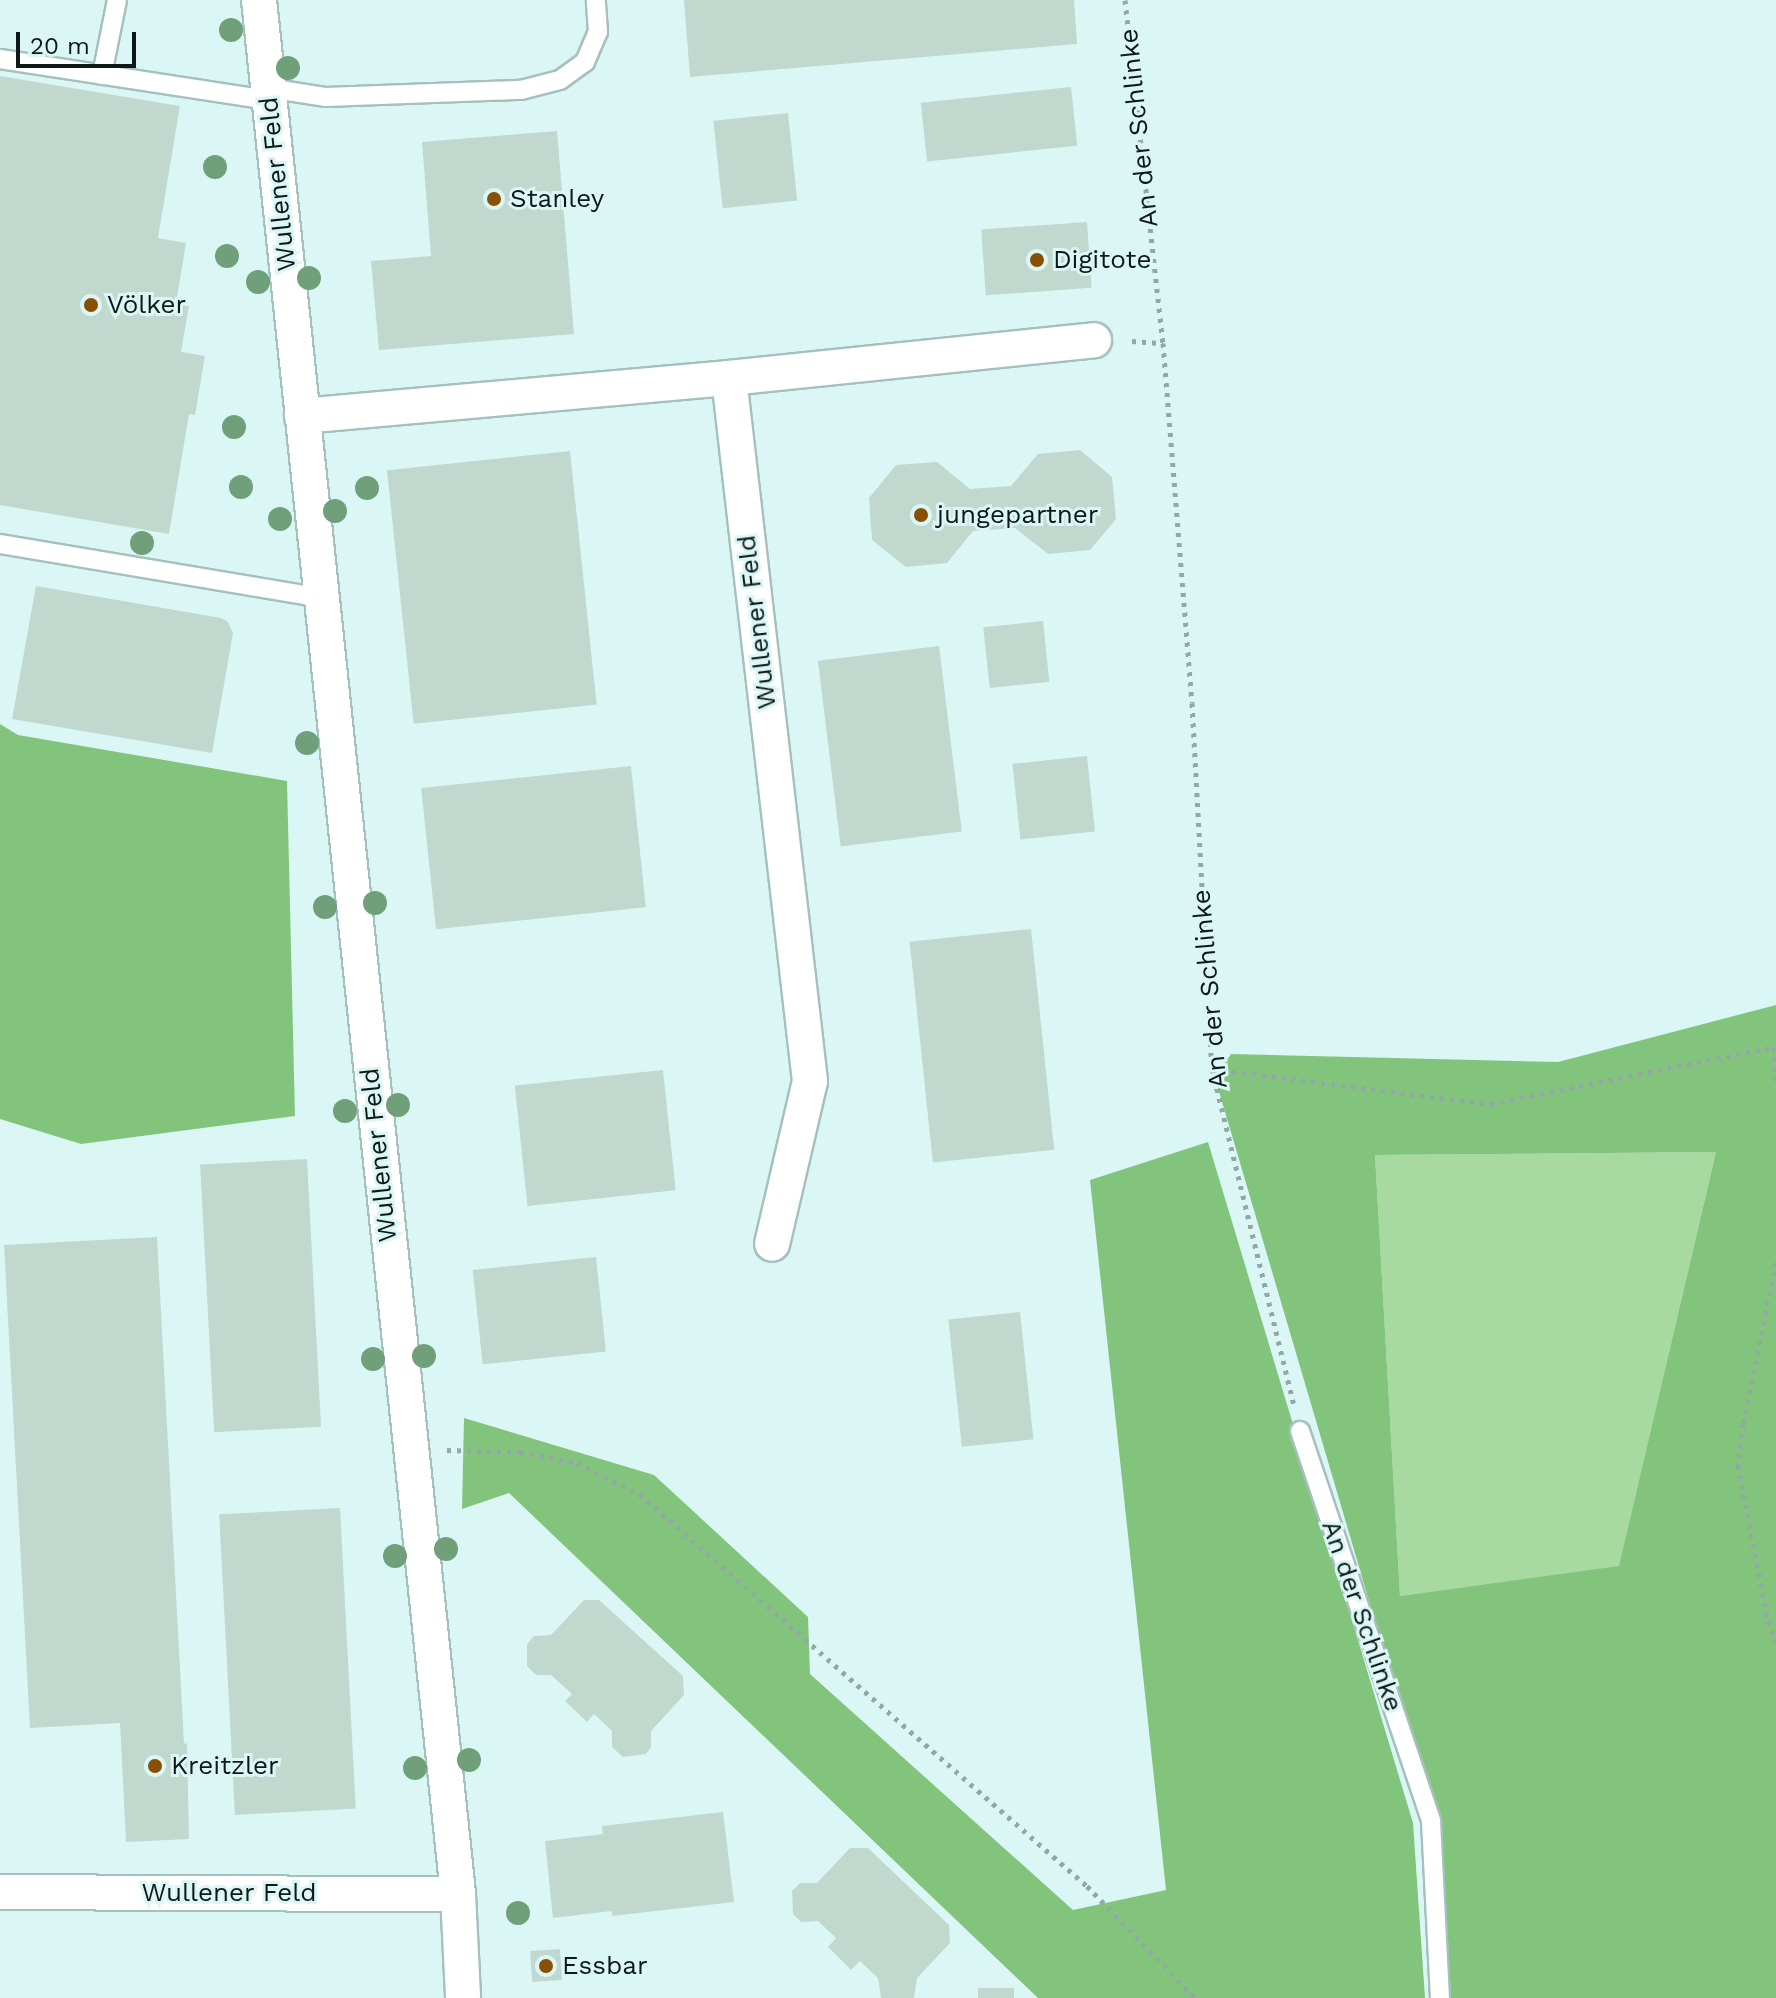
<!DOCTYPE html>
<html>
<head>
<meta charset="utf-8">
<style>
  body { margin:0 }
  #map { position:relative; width:1776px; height:1998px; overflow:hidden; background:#dbf7f5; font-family:"Work Sans",sans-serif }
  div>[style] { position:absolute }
  .green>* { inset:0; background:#a7d9a1 }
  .forest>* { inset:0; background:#83c47c }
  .building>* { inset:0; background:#c1d8ce; transform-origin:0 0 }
  .path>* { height:5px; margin-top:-2.5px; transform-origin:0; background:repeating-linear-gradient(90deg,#92a8a6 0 4px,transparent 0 10px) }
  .roads { filter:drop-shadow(2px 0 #a5c0bf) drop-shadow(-2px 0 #a5c0bf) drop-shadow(0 2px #a5c0bf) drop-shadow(0 -2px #a5c0bf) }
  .service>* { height:18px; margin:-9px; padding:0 9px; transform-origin:9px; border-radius:9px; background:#fff }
  .minor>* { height:34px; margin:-17px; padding:0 17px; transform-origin:17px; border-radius:17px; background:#fff }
  .trees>* { width:24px; height:24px; margin:-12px; border-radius:50%; background:#70a079 }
  .dots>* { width:22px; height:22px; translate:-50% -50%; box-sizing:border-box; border:4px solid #dbf7f5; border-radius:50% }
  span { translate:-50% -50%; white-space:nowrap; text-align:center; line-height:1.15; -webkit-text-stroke:6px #dbf7f5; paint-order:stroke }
  .street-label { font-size:26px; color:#0e1818 }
  .poi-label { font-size:26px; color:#0e1818 }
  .left { translate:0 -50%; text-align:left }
  .scale { position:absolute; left:16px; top:32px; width:120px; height:36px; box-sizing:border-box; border:4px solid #0e1818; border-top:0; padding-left:10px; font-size:24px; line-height:28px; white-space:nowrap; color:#0e1818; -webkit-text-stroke:6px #dbf7f5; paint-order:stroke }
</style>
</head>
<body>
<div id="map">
  <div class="green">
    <div style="clip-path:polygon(1716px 1152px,1619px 1567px,1400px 1596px,1375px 1155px)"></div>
  </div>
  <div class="forest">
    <div style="clip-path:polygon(0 724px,18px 735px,287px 781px,295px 1116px,81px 1144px,0 1119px)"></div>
    <div style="clip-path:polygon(evenodd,1776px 1005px,1776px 1998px,1446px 1998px,1433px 1818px,1215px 1078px,1231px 1054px,1558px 1062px,1776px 1005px,1716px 1152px,1619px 1566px,1400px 1596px,1375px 1155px,1716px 1152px)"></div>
    <div style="clip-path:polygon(1208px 1142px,1413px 1823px,1425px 1998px,1038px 1998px,509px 1493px,462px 1509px,464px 1418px,654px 1475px,808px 1617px,810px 1674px,1073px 1910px,1166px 1890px,1090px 1180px)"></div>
  </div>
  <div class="building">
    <div style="clip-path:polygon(684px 0,1074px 0,1077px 44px,690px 77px)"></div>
    <div style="clip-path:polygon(0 76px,180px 106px,158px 238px,186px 243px,176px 304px,189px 306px,181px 352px,205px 356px,195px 415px,189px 414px,169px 534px,0 505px)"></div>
    <div style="left:1071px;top:87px;width:59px;height:151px;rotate:84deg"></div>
    <div style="left:788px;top:113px;width:88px;height:75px;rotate:84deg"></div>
    <div style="clip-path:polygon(557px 131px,574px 334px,379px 350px,371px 261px,431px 256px,422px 142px)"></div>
    <div style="left:1087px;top:222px;width:66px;height:106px;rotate:86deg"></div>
    <div style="clip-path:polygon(1080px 450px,1112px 477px,1116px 519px,1090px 550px,1048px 554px,1015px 528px,973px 531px,947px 563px,906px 567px,872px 540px,869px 498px,896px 465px,937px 462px,970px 489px,1011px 486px,1038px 454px)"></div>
    <div style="left:570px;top:451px;width:255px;height:184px;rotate:84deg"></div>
    <div style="clip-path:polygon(36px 586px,221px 618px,228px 622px,233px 633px,212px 753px,12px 719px)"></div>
    <div style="left:1043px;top:621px;width:61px;height:60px;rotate:84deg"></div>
    <div style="left:939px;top:646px;width:187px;height:122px;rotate:83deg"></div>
    <div style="left:1087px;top:756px;width:76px;height:75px;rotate:84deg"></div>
    <div style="left:631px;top:766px;width:142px;height:211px;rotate:84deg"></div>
    <div style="left:1031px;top:929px;width:222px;height:122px;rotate:84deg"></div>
    <div style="left:663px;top:1070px;width:121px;height:149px;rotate:84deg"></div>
    <div style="left:307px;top:1159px;width:268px;height:107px;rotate:87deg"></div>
    <div style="clip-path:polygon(157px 1237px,184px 1744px,187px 1743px,189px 1839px,126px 1842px,120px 1723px,30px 1728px,4px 1245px)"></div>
    <div style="left:596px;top:1257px;width:95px;height:124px;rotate:84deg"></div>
    <div style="left:1020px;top:1312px;width:128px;height:72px;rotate:84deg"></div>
    <div style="left:340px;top:1508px;width:301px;height:121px;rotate:87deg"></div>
    <div style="clip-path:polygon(584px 1600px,599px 1600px,683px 1676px,684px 1695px,651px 1731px,651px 1747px,646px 1754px,623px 1757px,612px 1747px,612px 1731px,594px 1714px,587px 1722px,565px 1701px,572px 1694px,551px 1675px,536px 1675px,527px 1666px,527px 1644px,534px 1636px,551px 1635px)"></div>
    <div style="clip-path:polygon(723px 1812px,734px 1902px,612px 1916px,612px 1911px,553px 1918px,545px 1841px,603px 1834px,602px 1826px)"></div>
    <div style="clip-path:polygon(850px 1848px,868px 1848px,949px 1925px,950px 1943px,917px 1978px,914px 1998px,881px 1998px,878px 1978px,860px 1961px,851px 1970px,828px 1947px,836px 1938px,818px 1921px,801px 1922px,793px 1914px,792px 1891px,800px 1883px,817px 1883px)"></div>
    <div style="left:560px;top:1949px;width:31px;height:30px;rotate:86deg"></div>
    <div style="left:978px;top:1988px;width:36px;height:10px"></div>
  </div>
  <div class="path">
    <div style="left:1125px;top:0;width:345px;rotate:83.7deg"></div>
    <div style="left:1163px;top:343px;width:361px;rotate:85.4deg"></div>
    <div style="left:1192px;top:703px;width:367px;rotate:86.9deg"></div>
    <div style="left:1212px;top:1069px;width:346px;rotate:76.3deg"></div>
    <div style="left:1132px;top:341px;width:31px;rotate:4deg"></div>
    <div style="left:1212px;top:1069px;width:281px;rotate:7.2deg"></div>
    <div style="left:1491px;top:1104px;width:289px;rotate:-11.4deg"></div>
    <div style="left:1774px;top:1047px;width:39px;rotate:87deg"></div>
    <div style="left:1776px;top:1262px;width:165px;rotate:101.5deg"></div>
    <div style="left:1743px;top:1424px;width:41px;rotate:97deg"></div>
    <div style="left:1738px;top:1465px;width:159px;rotate:79.1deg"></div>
    <div style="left:1768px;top:1621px;width:23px;rotate:70deg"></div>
    <div style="left:447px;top:1450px;width:73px;rotate:1.6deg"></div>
    <div style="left:520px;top:1452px;width:58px;rotate:10.9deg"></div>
    <div style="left:577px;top:1463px;width:69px;rotate:26.6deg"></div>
    <div style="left:639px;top:1494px;width:595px;rotate:41.19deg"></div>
    <div style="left:1087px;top:1886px;width:156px;rotate:46deg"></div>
  </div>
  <div class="roads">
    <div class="service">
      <div style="left:0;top:59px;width:272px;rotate:8.7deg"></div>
      <div style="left:102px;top:75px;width:76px;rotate:-78.7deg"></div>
      <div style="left:268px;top:88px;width:59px;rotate:8.8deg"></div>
      <div style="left:326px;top:97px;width:195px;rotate:-2.1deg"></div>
      <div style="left:521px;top:90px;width:40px;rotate:-14.4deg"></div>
      <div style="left:560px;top:80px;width:31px;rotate:-36deg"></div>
      <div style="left:585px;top:62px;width:33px;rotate:-67deg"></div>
      <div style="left:598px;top:32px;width:32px;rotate:-94deg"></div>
      <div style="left:0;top:544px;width:326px;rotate:9.5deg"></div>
      <div style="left:1300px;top:1431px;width:411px;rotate:71.4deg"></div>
      <div style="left:1431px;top:1821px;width:177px;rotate:87.1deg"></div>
    </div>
    <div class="minor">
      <div style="left:259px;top:0;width:1904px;rotate:84deg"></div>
      <div style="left:458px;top:1894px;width:104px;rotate:87.2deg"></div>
      <div style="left:729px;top:378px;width:708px;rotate:83.43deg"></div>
      <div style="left:810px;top:1081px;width:167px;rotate:103.1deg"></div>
      <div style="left:302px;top:416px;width:429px;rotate:-5.1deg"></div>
      <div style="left:729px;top:378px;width:367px;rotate:-5.9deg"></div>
      <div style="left:0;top:1892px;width:458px;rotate:0.3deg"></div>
    </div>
  </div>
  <div class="trees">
    <div style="left:231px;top:30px"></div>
    <div style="left:288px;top:68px"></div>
    <div style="left:215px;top:167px"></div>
    <div style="left:227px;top:256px"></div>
    <div style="left:309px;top:278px"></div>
    <div style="left:258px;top:282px"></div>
    <div style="left:234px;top:427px"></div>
    <div style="left:241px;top:487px"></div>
    <div style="left:367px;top:488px"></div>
    <div style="left:335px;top:511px"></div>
    <div style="left:280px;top:519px"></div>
    <div style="left:142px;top:543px"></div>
    <div style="left:307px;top:743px"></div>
    <div style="left:375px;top:903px"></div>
    <div style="left:325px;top:907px"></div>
    <div style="left:398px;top:1105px"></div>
    <div style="left:345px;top:1111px"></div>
    <div style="left:424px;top:1356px"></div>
    <div style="left:373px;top:1359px"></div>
    <div style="left:446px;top:1549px"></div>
    <div style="left:395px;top:1556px"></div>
    <div style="left:469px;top:1760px"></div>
    <div style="left:415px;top:1768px"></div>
    <div style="left:518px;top:1913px"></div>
  </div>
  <div class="dots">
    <div style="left:494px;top:199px;background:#885003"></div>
    <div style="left:1037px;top:260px;background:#885003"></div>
    <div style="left:91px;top:305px;background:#885003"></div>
    <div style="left:921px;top:515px;background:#885003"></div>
    <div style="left:155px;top:1766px;background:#885003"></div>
    <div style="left:546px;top:1966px;background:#885003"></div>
  </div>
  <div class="street-label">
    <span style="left:1139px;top:128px;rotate:-96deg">An der Schlinke</span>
    <span style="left:278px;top:184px;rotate:-96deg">Wullener Feld</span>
    <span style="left:757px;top:622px;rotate:-97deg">Wullener Feld</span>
    <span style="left:1210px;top:989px;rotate:-95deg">An der Schlinke</span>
    <span style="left:379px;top:1155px;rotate:-96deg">Wullener Feld</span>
    <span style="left:1362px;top:1616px;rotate:71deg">An der Schlinke</span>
    <span style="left:229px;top:1893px">Wullener Feld</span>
  </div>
  <div class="poi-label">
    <span class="left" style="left:510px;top:199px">Stanley</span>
    <span class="left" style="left:1053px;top:260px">Digitote</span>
    <span class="left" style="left:107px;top:305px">Völker</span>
    <span class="left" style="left:937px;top:515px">jungepartner</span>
    <span class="left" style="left:171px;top:1766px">Kreitzler</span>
    <span class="left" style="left:562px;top:1966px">Essbar</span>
  </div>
  <div class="scale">20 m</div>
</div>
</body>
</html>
